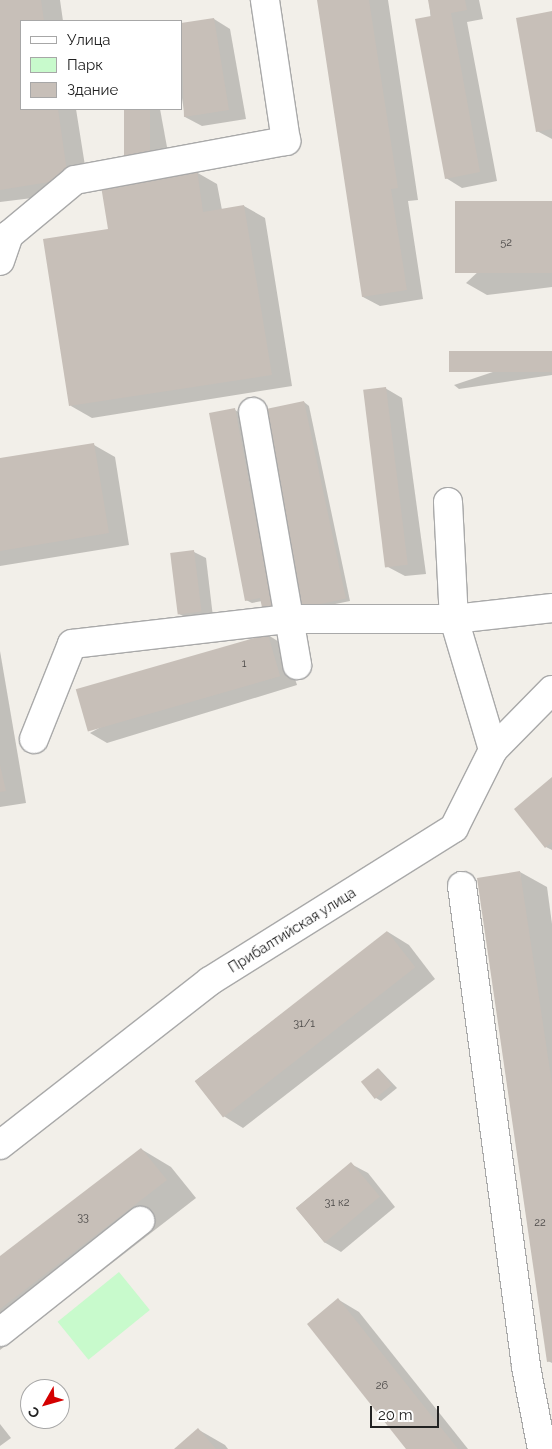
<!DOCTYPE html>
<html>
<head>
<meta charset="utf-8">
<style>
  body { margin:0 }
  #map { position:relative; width:552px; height:1449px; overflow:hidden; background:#f2efe9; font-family:Raleway,sans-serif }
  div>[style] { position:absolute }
  .park>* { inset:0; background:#c8facc; transform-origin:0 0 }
  .shadow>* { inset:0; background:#0003 }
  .building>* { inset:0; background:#c7bfb8; transform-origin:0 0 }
  .roads { filter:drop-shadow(1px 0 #a9a9a9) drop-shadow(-1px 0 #a9a9a9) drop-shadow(0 1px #a9a9a9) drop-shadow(0 -1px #a9a9a9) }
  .minor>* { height:28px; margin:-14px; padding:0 14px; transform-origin:14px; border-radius:14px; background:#fff }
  span { translate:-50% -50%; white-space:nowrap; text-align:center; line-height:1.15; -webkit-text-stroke:4px #fff; paint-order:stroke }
  .number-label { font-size:11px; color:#4b4948 }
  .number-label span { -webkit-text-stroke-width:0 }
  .street-label { font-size:14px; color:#222 }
  .legend { position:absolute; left:20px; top:20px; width:162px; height:90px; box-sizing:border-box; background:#fff; border:1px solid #a7a7a7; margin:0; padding:6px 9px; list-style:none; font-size:15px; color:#222 }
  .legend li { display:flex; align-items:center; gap:10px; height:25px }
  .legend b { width:25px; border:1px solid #a7a7a7 }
  .north { position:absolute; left:20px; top:1379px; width:50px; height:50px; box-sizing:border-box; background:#fff; border:1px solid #a7a7a7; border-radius:50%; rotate:232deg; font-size:14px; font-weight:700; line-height:20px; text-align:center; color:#222 }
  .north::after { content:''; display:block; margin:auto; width:18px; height:22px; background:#d40000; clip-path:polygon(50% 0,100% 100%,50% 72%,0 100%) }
  .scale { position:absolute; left:370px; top:1406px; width:69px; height:22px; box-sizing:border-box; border:2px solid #222; border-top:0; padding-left:6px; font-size:15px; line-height:18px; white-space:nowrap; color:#222; -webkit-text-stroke:4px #fff; paint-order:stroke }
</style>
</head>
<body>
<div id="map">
  <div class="park">
    <div style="left:119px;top:1272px;width:49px;height:79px;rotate:51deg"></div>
  </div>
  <div class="shadow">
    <div style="clip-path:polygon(0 0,60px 0,63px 21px,21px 21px,21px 109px,76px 109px,89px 191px,0 202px)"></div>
    <div style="clip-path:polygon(318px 0,388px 0,418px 200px,408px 201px,423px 299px,380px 306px,363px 297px)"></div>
    <div style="clip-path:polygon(429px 0,479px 0,483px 19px,467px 22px,497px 181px,462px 188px,446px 178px)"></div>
    <div style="clip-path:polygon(552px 13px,552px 139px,537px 131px)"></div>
    <div style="clip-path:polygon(214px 19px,230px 29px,246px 119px,202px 126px,185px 117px,181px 92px,181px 25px)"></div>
    <div style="clip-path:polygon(125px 109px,160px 109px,169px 158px,133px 156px)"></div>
    <div style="clip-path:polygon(196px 172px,217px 184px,222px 210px,244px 206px,265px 218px,292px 386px,92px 418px,71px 406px,110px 230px)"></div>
    <div style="clip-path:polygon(552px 203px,552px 287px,487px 295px,466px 283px)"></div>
    <div style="clip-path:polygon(552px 352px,552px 375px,459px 389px,454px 385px)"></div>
    <div style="clip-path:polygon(385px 388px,402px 398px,426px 574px,405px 576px,388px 567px)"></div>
    <div style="clip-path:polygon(304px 402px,309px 406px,350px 601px,306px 610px)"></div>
    <div style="clip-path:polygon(235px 410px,240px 413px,278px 612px,262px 601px,252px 603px,246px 600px)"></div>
    <div style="clip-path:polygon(94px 445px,115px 457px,129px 545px,0 566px,0 460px)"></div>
    <div style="clip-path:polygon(194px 552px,206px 558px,213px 617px,191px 620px,179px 614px)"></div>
    <div style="clip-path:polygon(268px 635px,284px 645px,297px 685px,107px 743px,90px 733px)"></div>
    <div style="clip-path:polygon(0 651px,26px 803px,0 807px)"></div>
    <div style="clip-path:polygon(552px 779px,552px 850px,546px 847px)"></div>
    <div style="clip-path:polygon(520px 872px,547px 887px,552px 924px,552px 1363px,548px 1361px)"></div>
    <div style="clip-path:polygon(388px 932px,409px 945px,435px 979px,243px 1128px,222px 1115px,195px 1081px)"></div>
    <div style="clip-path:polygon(379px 1069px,397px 1088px,381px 1101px,376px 1098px)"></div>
    <div style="clip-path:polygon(141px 1149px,171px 1167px,196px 1198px,0 1350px,0 1258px)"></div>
    <div style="clip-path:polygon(351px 1164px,368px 1173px,395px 1207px,341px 1252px,324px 1242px,296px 1208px)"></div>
    <div style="clip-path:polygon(339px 1300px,359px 1312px,468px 1449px,407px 1449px)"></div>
    <div style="clip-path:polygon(0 1424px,11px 1438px,0 1446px)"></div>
    <div style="clip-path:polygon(199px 1430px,225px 1445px,228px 1449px,176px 1449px)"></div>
  </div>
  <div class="building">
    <div style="clip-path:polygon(0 0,41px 0,44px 21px,21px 21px,21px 109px,58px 109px,68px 179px,0 190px)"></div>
    <div style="clip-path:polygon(317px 0,369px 0,398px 188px,391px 189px,407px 290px,362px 297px)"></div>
    <div style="clip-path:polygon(428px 0,465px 0,467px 10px,451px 13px,480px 172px,445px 179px,415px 19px,431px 16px)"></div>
    <div style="clip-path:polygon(552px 11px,552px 129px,536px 132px,516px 18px)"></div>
    <div style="clip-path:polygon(214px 18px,229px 110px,184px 117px,181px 23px)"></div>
    <div style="left:124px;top:109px;width:26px;height:49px"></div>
    <div style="clip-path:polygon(197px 170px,203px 212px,244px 205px,272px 375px,69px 406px,43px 239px,108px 229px,101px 186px)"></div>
    <div style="left:552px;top:201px;width:72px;height:97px;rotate:90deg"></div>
    <div style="left:552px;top:351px;width:21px;height:103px;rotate:90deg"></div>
    <div style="left:386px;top:387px;width:179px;height:23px;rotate:83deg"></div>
    <div style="left:304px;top:401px;width:202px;height:46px;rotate:78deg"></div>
    <div style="clip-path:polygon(235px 408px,273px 610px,263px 612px,260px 598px,245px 601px,209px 413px)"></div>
    <div style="clip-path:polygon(94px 443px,109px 533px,0 551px,0 458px)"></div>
    <div style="left:194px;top:550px;width:62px;height:24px;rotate:83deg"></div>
    <div style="left:268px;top:634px;width:44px;height:200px;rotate:74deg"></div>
    <div style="clip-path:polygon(0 765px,6px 791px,0 792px)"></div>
    <div style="clip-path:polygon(552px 777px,552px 842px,545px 848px,514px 809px)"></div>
    <div style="clip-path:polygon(520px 871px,552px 1084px,552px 1361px,547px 1362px,477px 878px)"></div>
    <div style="left:387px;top:931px;width:46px;height:244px;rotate:52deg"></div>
    <div style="left:378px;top:1068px;width:22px;height:22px;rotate:51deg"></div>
    <div style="clip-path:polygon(141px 1148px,167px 1180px,0 1309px,0 1256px)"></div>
    <div style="left:351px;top:1162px;width:45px;height:72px;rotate:50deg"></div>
    <div style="clip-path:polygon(338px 1298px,458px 1449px,406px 1449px,307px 1324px)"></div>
    <div style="clip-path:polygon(198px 1428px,216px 1449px,174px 1449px)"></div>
  </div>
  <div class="roads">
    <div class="minor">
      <div style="left:0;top:261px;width:28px;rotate:-71deg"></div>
      <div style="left:9px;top:235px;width:86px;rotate:-39.8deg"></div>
      <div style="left:75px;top:180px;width:215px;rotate:-10.5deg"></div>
      <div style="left:286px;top:141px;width:143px;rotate:-98.5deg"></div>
      <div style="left:253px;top:412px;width:257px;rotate:80.1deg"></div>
      <div style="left:448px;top:502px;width:117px;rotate:87.1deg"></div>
      <div style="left:454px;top:619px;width:137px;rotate:73.4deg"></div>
      <div style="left:34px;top:739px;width:102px;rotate:-68.2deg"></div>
      <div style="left:72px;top:644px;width:218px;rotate:-6.6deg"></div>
      <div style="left:289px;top:619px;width:165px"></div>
      <div style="left:454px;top:619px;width:99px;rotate:-6.4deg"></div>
      <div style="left:462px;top:886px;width:485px;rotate:82.4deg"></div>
      <div style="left:526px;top:1367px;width:84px;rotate:79deg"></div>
      <div style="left:0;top:1145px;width:266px;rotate:-38deg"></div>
      <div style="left:210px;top:981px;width:288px;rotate:-32.1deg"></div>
      <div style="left:454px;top:828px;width:87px;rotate:-63.4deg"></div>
      <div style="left:493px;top:750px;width:84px;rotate:-45.5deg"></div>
      <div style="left:0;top:1332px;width:179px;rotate:-38.4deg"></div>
    </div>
  </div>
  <div class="number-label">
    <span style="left:506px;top:243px">52</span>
    <span style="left:244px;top:664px">1</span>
    <span style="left:304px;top:1024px">31/1</span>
    <span style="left:337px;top:1203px">31 к2</span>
    <span style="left:83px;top:1218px">33</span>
    <span style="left:540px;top:1223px">22</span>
    <span style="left:382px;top:1386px">26</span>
  </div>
  <div class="street-label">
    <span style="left:292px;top:930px;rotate:-32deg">Прибалтийская улица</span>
  </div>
  <ul class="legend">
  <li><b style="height:6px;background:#fff"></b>Улица</li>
  <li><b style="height:14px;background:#c8facc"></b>Парк</li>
  <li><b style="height:14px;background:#c7bfb8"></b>Здание</li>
  </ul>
  <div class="north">С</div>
  <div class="scale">20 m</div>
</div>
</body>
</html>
